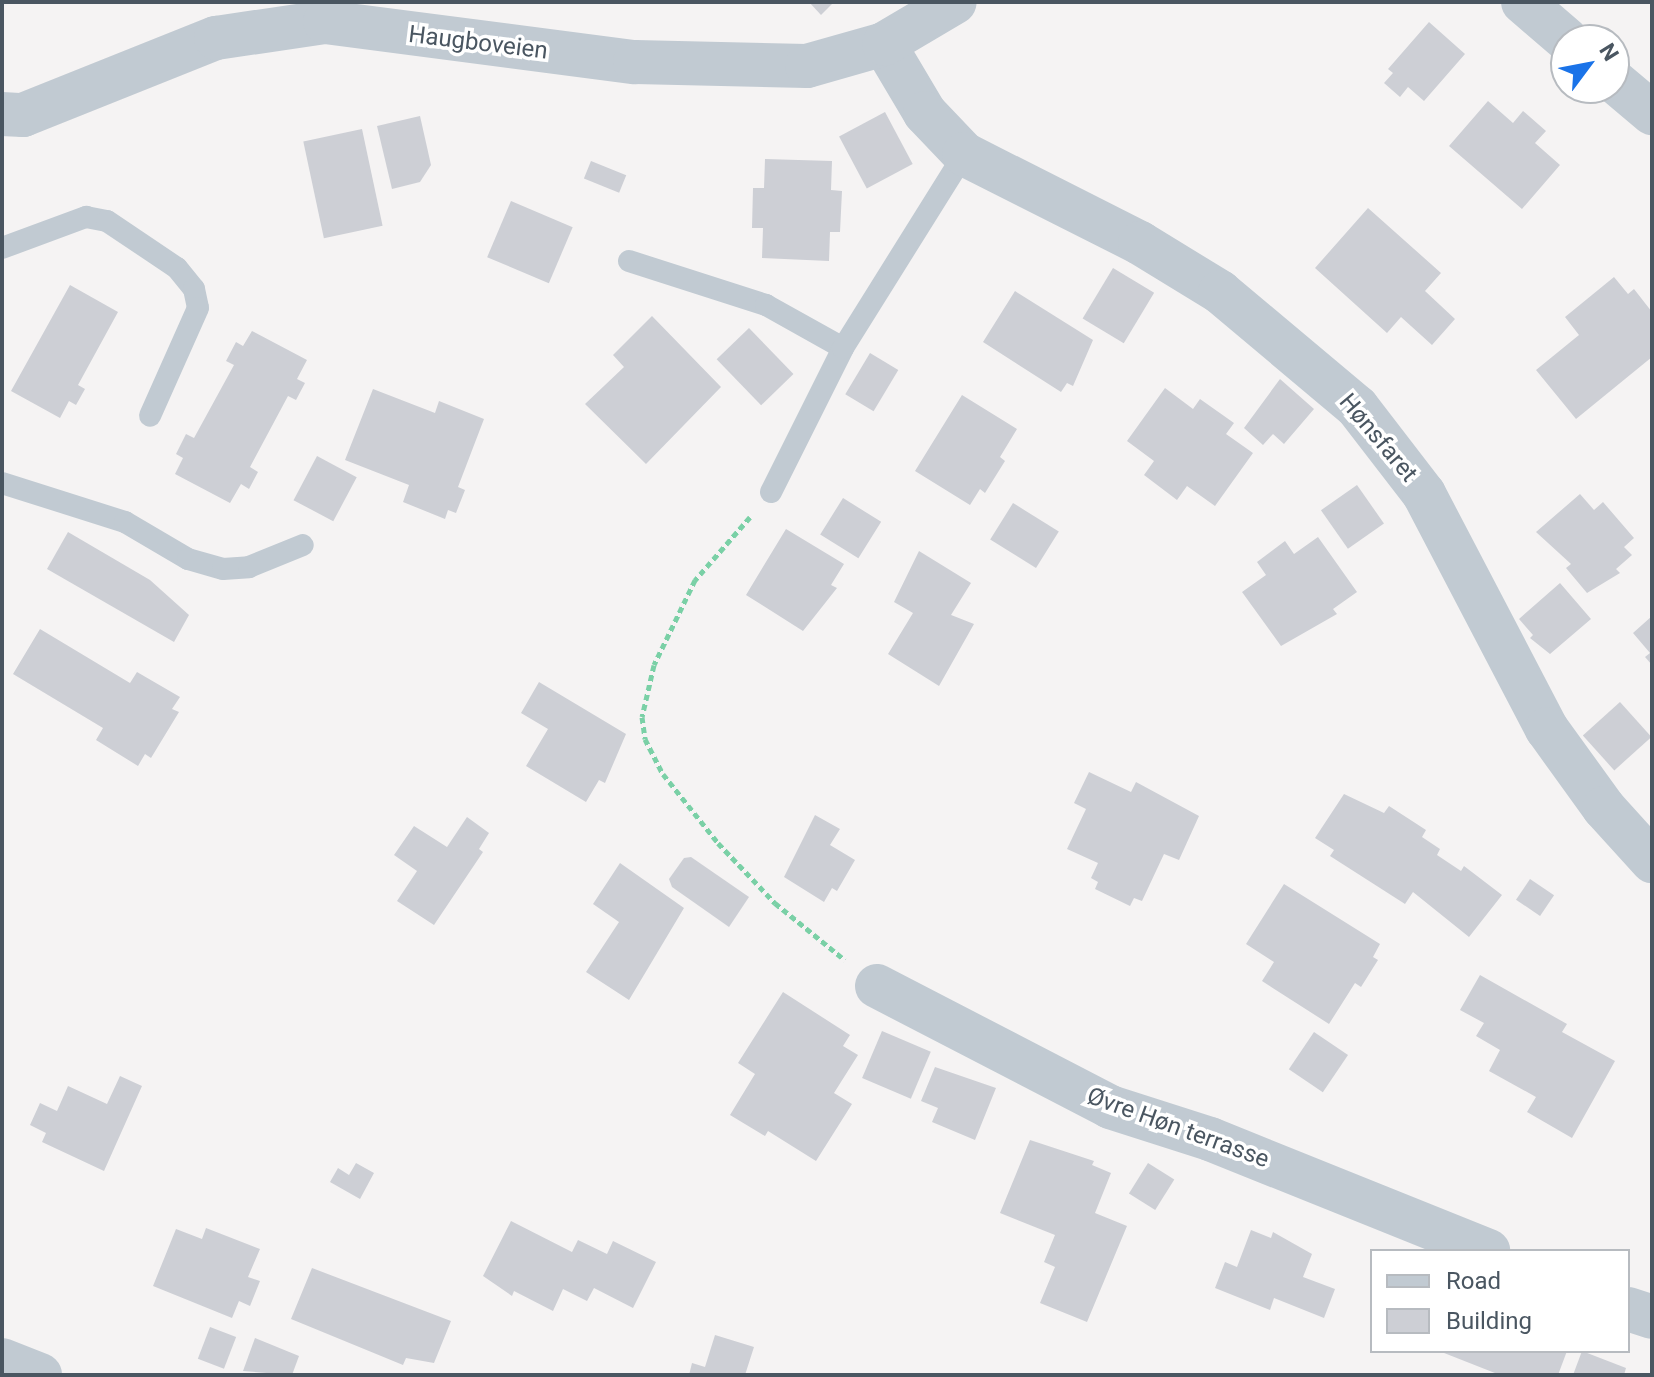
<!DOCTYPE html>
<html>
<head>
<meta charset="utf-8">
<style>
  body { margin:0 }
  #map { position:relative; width:1654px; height:1377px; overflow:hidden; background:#f5f3f3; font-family:Roboto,sans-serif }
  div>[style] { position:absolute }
  .building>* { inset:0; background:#cdcfd5; transform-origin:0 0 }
  .path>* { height:5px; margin-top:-2.5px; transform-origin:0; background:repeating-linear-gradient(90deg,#7ad0a6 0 6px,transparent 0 10px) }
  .lane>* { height:22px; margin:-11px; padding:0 11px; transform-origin:11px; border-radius:11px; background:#c1cad2 }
  .street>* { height:44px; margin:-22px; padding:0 22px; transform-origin:22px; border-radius:22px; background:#c1cad2 }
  span { translate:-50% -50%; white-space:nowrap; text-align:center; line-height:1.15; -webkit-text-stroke:7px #fff; paint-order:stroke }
  .street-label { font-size:24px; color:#4a5661 }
  .frame { position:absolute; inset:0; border:4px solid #4a5661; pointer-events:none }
  .legend { position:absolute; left:1370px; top:1249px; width:260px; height:104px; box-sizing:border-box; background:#fff; border:2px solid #b7bbc0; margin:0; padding:10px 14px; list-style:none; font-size:24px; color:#4a5661 }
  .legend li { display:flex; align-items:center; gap:16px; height:40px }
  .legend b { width:40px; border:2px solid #b7bbc0 }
  .north { position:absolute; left:1550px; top:24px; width:80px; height:80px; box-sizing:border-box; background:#fff; border:2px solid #b7bbc0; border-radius:50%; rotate:58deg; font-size:22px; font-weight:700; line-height:32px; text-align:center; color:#4a5661 }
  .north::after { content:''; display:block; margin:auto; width:28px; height:36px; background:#1a73e8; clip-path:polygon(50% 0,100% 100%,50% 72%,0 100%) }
</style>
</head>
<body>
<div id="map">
  <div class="building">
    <div style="clip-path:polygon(809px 2px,834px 2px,821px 15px)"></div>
    <div style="clip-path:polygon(1429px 22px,1465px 54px,1424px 101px,1408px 87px,1400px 97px,1384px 83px,1393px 73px,1388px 69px)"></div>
    <div style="clip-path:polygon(1488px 101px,1513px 123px,1523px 111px,1546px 131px,1535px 143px,1560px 165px,1522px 209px,1449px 146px)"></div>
    <div style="left:885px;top:112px;width:59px;height:52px;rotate:62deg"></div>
    <div style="clip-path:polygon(420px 116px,431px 165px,420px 182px,392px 189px,377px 126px)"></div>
    <div style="left:362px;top:129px;width:99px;height:60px;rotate:78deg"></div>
    <div style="clip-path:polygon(765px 159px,832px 161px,831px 190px,842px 191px,840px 232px,830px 232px,829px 261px,762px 258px,763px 228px,752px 228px,753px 188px,764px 188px)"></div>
    <div style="left:591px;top:161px;width:38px;height:19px;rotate:22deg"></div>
    <div style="left:511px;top:201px;width:67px;height:61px;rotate:23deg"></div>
    <div style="clip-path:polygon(1368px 208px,1441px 273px,1425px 291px,1455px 319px,1432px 345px,1401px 317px,1387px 333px,1315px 268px)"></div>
    <div style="left:1113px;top:268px;width:48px;height:59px;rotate:31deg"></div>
    <div style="clip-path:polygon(1614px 277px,1628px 294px,1634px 289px,1652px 312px,1652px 357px,1576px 419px,1536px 370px,1579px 335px,1565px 317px)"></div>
    <div style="clip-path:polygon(70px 285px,118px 312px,78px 385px,85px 389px,76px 405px,69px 401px,60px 418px,11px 391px)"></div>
    <div style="clip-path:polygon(1015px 291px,1093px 340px,1073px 386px,1067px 383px,1061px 392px,983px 342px)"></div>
    <div style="clip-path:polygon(652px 316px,721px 387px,646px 464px,585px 404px,624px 367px,613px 355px)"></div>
    <div style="left:749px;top:328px;width:64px;height:45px;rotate:46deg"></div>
    <div style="clip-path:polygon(252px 331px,307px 360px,297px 379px,305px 383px,296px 400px,288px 396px,250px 467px,258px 472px,249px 489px,241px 484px,230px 503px,175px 474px,183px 458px,176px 454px,186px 434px,194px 438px,234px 365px,226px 361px,236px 342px,243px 346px)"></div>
    <div style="left:870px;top:353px;width:33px;height:48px;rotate:31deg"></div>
    <div style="clip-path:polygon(1280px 379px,1314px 409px,1284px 444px,1273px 434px,1263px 445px,1244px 428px)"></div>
    <div style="clip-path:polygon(1165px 388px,1193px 409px,1200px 399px,1234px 423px,1226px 434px,1253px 453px,1215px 506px,1187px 486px,1177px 500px,1144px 475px,1154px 461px,1127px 441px)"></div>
    <div style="clip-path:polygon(373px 389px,435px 413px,439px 401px,484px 419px,458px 487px,465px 490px,456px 513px,448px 510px,445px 519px,403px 502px,409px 485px,345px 460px)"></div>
    <div style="clip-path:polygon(962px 395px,1017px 429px,1000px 457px,1005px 461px,985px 493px,980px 489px,970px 505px,915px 471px)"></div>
    <div style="left:317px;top:456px;width:45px;height:50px;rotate:28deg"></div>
    <div style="left:1357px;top:485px;width:47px;height:44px;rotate:55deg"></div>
    <div style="clip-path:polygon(1580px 494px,1594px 510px,1603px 502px,1634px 538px,1624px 547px,1632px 555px,1616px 569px,1620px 573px,1587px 593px,1566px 568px,1571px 564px,1536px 532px)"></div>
    <div style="left:843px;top:498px;width:45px;height:43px;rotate:32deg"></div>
    <div style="left:1013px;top:503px;width:54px;height:43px;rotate:32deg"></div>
    <div style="clip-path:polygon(786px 529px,844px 564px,831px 585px,837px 588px,803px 631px,746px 595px)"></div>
    <div style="clip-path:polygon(68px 532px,150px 580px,189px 615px,174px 642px,47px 569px)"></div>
    <div style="clip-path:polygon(1318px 537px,1357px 592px,1333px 609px,1337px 614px,1281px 646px,1242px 592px,1266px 575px,1257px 562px,1285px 541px,1294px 554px)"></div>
    <div style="clip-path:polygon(919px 551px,971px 583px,951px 615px,941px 611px,974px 624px,939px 686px,888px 654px,913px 613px,894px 602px)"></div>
    <div style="clip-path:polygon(1560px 583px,1591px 619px,1550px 654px,1530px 638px,1533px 635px,1519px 619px)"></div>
    <div style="clip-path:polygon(1652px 616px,1652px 665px,1645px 657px,1650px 653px,1633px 633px)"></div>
    <div style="clip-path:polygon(40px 629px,130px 683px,137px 672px,180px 697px,172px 709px,179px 712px,151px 758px,145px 754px,138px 766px,96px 740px,103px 728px,13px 674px)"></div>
    <div style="clip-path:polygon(539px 682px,626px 734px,605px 783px,599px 780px,586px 802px,526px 766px,548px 729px,521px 713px)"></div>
    <div style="left:1620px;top:702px;width:47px;height:50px;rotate:48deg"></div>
    <div style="clip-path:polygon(1089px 772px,1131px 792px,1136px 782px,1199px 816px,1179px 860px,1164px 854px,1142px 901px,1134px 898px,1130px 906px,1095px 889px,1098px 882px,1091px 878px,1098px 863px,1067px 849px,1086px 809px,1074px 803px)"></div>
    <div style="clip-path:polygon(1344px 794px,1384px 813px,1389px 806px,1426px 830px,1422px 837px,1440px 849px,1437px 855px,1461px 871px,1464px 866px,1502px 895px,1469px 937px,1413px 892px,1405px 904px,1330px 856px,1334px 850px,1315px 838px)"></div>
    <div style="clip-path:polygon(815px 815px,840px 829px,830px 845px,855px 860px,837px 891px,832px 888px,824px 902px,784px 877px)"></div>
    <div style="clip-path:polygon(467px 817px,489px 833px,479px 849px,483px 852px,434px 925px,397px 901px,417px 871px,394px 855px,414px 826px,447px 847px)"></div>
    <div style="clip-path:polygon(691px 857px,749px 897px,729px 927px,672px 887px,669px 879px,684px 858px)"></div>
    <div style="clip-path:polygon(620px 863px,684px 908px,629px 1000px,586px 972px,619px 922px,593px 904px)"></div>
    <div style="left:1530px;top:879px;width:29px;height:25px;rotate:34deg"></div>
    <div style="clip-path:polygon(1284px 884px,1380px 944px,1373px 957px,1378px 960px,1361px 987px,1355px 983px,1329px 1024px,1262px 981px,1274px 962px,1246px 944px)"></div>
    <div style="clip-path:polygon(1480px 975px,1567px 1024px,1562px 1032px,1615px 1061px,1572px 1138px,1527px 1112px,1536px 1097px,1489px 1071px,1500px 1050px,1476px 1036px,1484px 1023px,1460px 1010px)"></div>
    <div style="clip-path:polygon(783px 992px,850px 1035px,843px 1046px,858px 1055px,834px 1093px,852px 1104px,816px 1161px,768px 1131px,765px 1136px,730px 1115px,755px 1074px,738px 1063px)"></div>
    <div style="left:882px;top:1031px;width:53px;height:51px;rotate:23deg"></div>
    <div style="left:1314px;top:1032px;width:41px;height:45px;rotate:34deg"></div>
    <div style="clip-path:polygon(935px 1067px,996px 1088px,975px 1140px,932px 1122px,938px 1108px,921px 1101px)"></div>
    <div style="clip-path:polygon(120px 1076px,142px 1086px,104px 1171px,42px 1142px,46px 1133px,30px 1125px,40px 1103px,57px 1111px,68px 1086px,107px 1104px)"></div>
    <div style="clip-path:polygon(1030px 1140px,1094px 1161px,1092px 1165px,1111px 1173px,1095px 1213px,1127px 1226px,1087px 1322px,1040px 1303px,1055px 1267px,1044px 1262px,1055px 1235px,1000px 1213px)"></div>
    <div style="clip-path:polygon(356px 1163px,374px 1173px,360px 1199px,330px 1182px,338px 1168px,349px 1175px)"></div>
    <div style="left:1148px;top:1163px;width:31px;height:36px;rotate:32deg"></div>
    <div style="clip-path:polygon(511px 1221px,572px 1252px,578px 1240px,607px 1254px,613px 1241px,656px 1262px,633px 1308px,594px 1288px,587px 1301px,563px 1289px,553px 1311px,514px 1291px,512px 1296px,483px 1276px)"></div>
    <div style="clip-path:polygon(206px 1228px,260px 1249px,248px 1277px,260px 1281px,250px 1306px,239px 1301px,232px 1318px,153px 1286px,176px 1229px,202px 1239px)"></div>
    <div style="clip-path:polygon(1251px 1230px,1271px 1238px,1273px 1232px,1312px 1254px,1303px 1277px,1335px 1289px,1324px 1318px,1274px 1298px,1270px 1310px,1215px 1288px,1225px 1262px,1237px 1267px)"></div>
    <div style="clip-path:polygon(312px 1268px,451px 1321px,434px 1363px,406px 1358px,403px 1365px,291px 1319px)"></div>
    <div style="left:210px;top:1327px;width:28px;height:34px;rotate:21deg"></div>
    <div style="clip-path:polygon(715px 1335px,754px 1347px,745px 1375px,689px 1375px,692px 1363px,705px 1367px)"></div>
    <div style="clip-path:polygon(255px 1338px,299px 1356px,292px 1375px,243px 1371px)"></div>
    <div style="clip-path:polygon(1439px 1351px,1567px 1351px,1558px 1375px,1500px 1375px)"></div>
    <div style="clip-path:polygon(1582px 1351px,1626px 1368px,1624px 1375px,1573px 1375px)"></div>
  </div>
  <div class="path">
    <div style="left:750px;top:517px;width:84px;rotate:131.1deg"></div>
    <div style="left:695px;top:580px;width:94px;rotate:115.8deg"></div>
    <div style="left:654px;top:665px;width:53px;rotate:103deg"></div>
    <div style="left:642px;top:717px;width:22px;rotate:82deg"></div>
    <div style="left:645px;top:739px;width:39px;rotate:63deg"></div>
    <div style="left:663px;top:774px;width:88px;rotate:51.4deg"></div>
    <div style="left:718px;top:843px;width:83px;rotate:46.5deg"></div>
    <div style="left:775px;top:903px;width:90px;rotate:39.2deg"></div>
  </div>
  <div class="lane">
    <div style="left:2px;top:248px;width:90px;rotate:-20.3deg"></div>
    <div style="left:86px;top:217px;width:21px;rotate:11deg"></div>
    <div style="left:107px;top:221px;width:84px;rotate:33.9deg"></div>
    <div style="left:177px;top:268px;width:27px;rotate:51deg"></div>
    <div style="left:194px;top:289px;width:19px;rotate:78deg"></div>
    <div style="left:198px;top:308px;width:118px;rotate:114deg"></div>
    <div style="left:629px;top:261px;width:144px;rotate:17.8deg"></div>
    <div style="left:766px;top:305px;width:88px;rotate:29.2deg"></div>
    <div style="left:2px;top:483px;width:129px;rotate:17.6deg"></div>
    <div style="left:125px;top:522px;width:73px;rotate:30.4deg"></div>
    <div style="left:188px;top:559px;width:36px;rotate:16deg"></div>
    <div style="left:223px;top:569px;width:26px;rotate:-4deg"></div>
    <div style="left:249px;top:567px;width:58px;rotate:-22.2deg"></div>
    <div style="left:771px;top:492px;width:161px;rotate:-63.4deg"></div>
    <div style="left:843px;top:348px;width:229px;rotate:-58deg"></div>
  </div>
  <div class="street">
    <div style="left:1523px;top:2px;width:58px;rotate:40.8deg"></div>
    <div style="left:884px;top:44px;width:80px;rotate:59.3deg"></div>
    <div style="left:925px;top:113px;width:57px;rotate:46.4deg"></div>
    <div style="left:964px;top:154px;width:197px;rotate:26.8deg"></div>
    <div style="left:1140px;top:243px;width:94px;rotate:31.5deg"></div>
    <div style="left:1220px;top:292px;width:179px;rotate:40deg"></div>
    <div style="left:1357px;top:407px;width:110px;rotate:52.4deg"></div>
    <div style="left:1424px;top:494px;width:265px;rotate:62.4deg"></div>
    <div style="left:1547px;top:729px;width:97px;rotate:54.2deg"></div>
    <div style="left:1604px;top:808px;width:72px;rotate:47.8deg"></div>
    <div style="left:1614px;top:81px;width:50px;rotate:40.1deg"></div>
    <div style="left:2px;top:114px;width:21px;rotate:3deg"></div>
    <div style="left:23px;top:115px;width:208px;rotate:-21.8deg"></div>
    <div style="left:216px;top:38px;width:110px;rotate:-8.4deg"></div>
    <div style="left:325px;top:22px;width:313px;rotate:7.4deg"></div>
    <div style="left:635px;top:62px;width:172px;rotate:1.3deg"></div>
    <div style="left:807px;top:66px;width:80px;rotate:-15.9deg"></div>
    <div style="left:884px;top:44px;width:82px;rotate:-30.6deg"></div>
    <div style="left:877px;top:986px;width:263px;rotate:27.4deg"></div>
    <div style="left:1110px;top:1107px;width:105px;rotate:17.7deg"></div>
    <div style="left:1210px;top:1139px;width:300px;rotate:21.9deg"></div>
    <div style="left:1628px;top:1309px;width:25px;rotate:18deg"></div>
    <div style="left:2px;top:1360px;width:41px;rotate:21.5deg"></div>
  </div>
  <div class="street-label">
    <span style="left:478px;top:43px;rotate:7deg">Haugboveien</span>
    <span style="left:1378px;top:438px;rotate:50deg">Hønsfaret</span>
    <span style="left:1178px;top:1128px;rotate:20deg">Øvre Høn terrasse</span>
  </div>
  <div class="frame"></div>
  <ul class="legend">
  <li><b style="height:10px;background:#c1cad2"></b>Road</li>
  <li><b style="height:22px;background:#cdcfd5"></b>Building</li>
  </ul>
  <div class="north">N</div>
</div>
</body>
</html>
